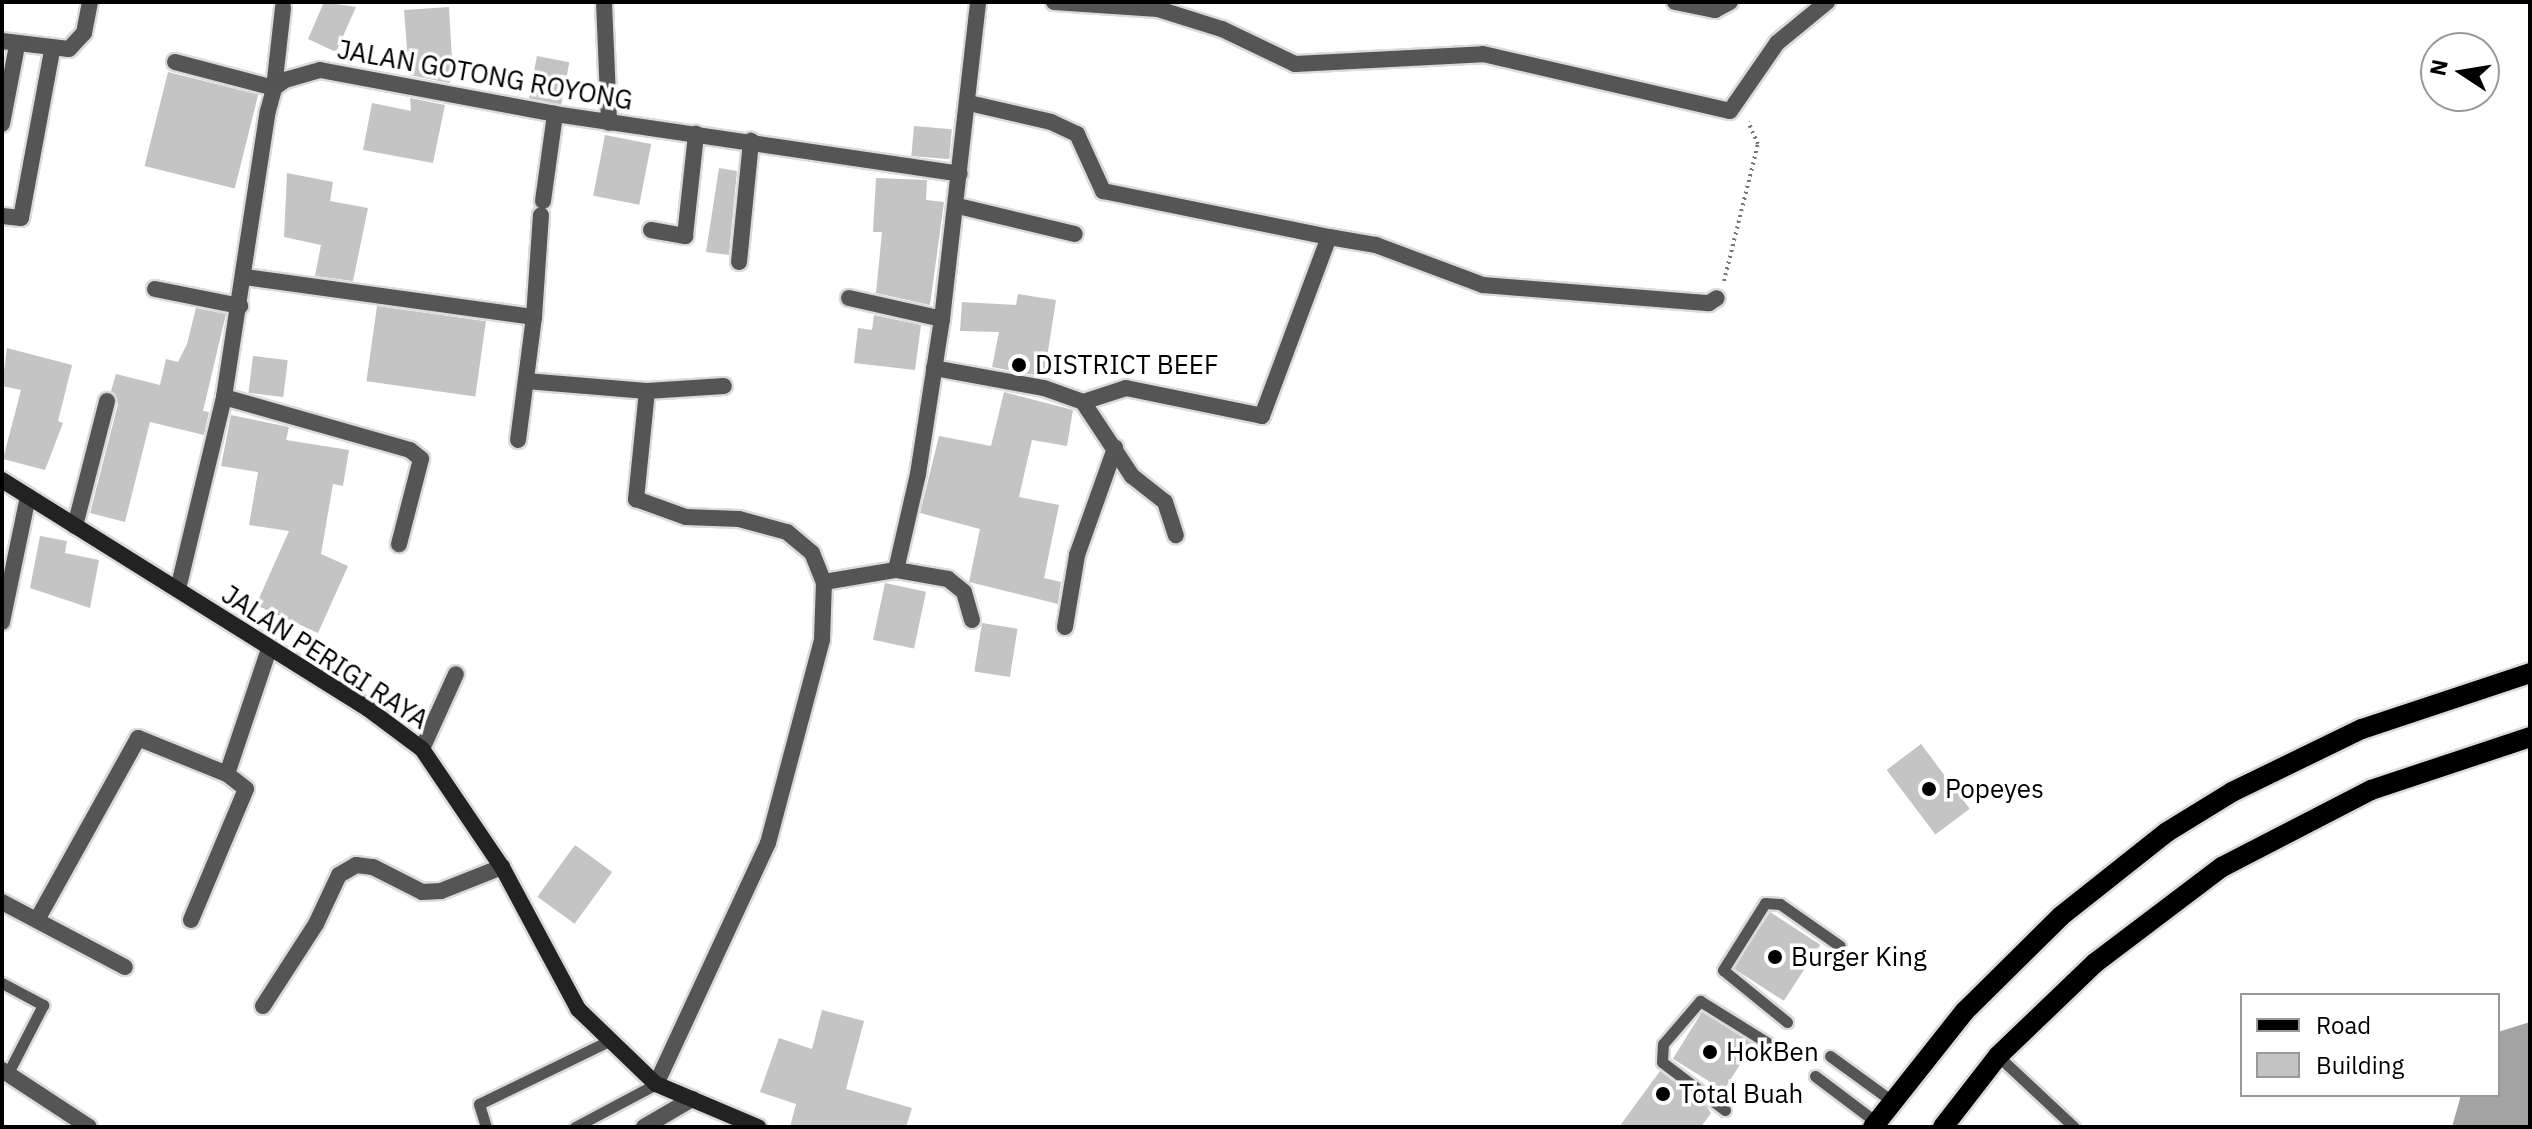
<!DOCTYPE html>
<html>
<head>
<meta charset="utf-8">
<style>
  body { margin:0 }
  #map { position:relative; width:2532px; height:1129px; overflow:hidden; background:#fff; font-family:"IBM Plex Sans",sans-serif }
  div>[style] { position:absolute }
  .water>* { inset:0; background:#a3a3a3 }
  .building>* { inset:0; background:#c4c4c4; transform-origin:0 0 }
  .path>* { height:4px; margin-top:-2px; transform-origin:0; background:repeating-linear-gradient(90deg,#777 0 2px,transparent 0 6px) }
  .roads { filter:drop-shadow(2px 0 #dbdbdb) drop-shadow(-2px 0 #dbdbdb) drop-shadow(0 2px #dbdbdb) drop-shadow(0 -2px #dbdbdb) }
  .lane>* { height:11px; margin:-5.5px; padding:0 5.5px; transform-origin:5.5px; border-radius:5.5px; background:#555 }
  .street>* { height:16px; margin:-8px; padding:0 8px; transform-origin:8px; border-radius:8px; background:#555 }
  .secondary>* { height:16px; margin:-8px; padding:0 8px; transform-origin:8px; border-radius:8px; background:#222 }
  .primary>* { height:20px; margin:-10px; padding:0 10px; transform-origin:10px; border-radius:10px; background:#000 }
  .dots>* { width:22px; height:22px; translate:-50% -50%; box-sizing:border-box; border:4px solid #fff; border-radius:50% }
  span { translate:-50% -50%; white-space:nowrap; text-align:center; line-height:1.15; -webkit-text-stroke:7px #fff; paint-order:stroke }
  .street-label { font-size:26px; color:#000 }
  .poi-label { font-size:26px; color:#000 }
  .left { translate:0 -50%; text-align:left }
  .frame { position:absolute; inset:0; border:4px solid #000; pointer-events:none }
  .legend { position:absolute; left:2240px; top:993px; width:260px; height:104px; box-sizing:border-box; background:#fff; border:2px solid #999; margin:0; padding:10px 14px; list-style:none; font-size:24px; color:#000 }
  .legend li { display:flex; align-items:center; gap:16px; height:40px }
  .legend b { width:40px; border:2px solid #999 }
  .north { position:absolute; left:2420px; top:32px; width:80px; height:80px; box-sizing:border-box; background:#fff; border:2px solid #999; border-radius:50%; rotate:282deg; font-size:22px; font-weight:700; line-height:32px; text-align:center; color:#000 }
  .north::after { content:''; display:block; margin:auto; width:28px; height:36px; background:#000; clip-path:polygon(50% 0,100% 100%,50% 72%,0 100%) }
</style>
</head>
<body>
<div id="map">
  <div class="water">
    <div style="clip-path:polygon(2530px 1022px,2530px 1127px,2452px 1127px,2461px 1095px,2498px 1095px,2498px 1032px)"></div>
  </div>
  <div class="building">
    <div style="clip-path:polygon(324px 2px,356px 7px,336px 52px,308px 39px)"></div>
    <div style="clip-path:polygon(449px 7px,453px 77px,449px 83px,409px 75px,404px 10px)"></div>
    <div style="left:537px;top:56px;width:33px;height:43px;rotate:11deg"></div>
    <div style="left:168px;top:72px;width:93px;height:97px;rotate:14deg"></div>
    <div style="clip-path:polygon(410px 98px,445px 105px,433px 163px,363px 150px,372px 103px,411px 111px)"></div>
    <div style="left:914px;top:126px;width:38px;height:30px;rotate:5deg"></div>
    <div style="left:605px;top:135px;width:47px;height:62px;rotate:11deg"></div>
    <div style="clip-path:polygon(719px 168px,737px 171px,729px 255px,706px 252px)"></div>
    <div style="clip-path:polygon(287px 173px,333px 182px,330px 201px,368px 208px,353px 281px,315px 276px,321px 245px,284px 237px)"></div>
    <div style="clip-path:polygon(876px 178px,927px 180px,926px 200px,944px 202px,930px 305px,876px 293px,882px 232px,873px 232px)"></div>
    <div style="clip-path:polygon(1018px 294px,1056px 300px,1044px 377px,992px 367px,999px 332px,960px 331px,962px 302px,1016px 305px)"></div>
    <div style="left:377px;top:306px;width:110px;height:76px;rotate:8deg"></div>
    <div style="clip-path:polygon(196px 308px,226px 314px,203px 411px,209px 412px,204px 435px,150px 422px,125px 522px,90px 513px,118px 404px,111px 391px,116px 374px,160px 385px,166px 359px,178px 362px,187px 344px)"></div>
    <div style="clip-path:polygon(874px 315px,921px 325px,915px 370px,854px 363px,858px 328px,872px 330px)"></div>
    <div style="clip-path:polygon(7px 348px,72px 365px,58px 421px,63px 423px,45px 470px,3px 459px,21px 390px,2px 386px)"></div>
    <div style="left:253px;top:356px;width:35px;height:37px;rotate:7deg"></div>
    <div style="clip-path:polygon(1004px 392px,1073px 410px,1067px 446px,1032px 440px,1019px 497px,1059px 505px,1044px 578px,1061px 582px,1058px 604px,969px 582px,980px 529px,920px 513px,939px 436px,991px 446px)"></div>
    <div style="clip-path:polygon(231px 415px,289px 427px,286px 440px,349px 450px,343px 486px,333px 484px,321px 554px,348px 566px,318px 633px,256px 605px,289px 531px,249px 525px,258px 472px,221px 466px)"></div>
    <div style="clip-path:polygon(40px 536px,67px 541px,65px 553px,99px 560px,90px 608px,30px 588px)"></div>
    <div style="left:885px;top:583px;width:42px;height:58px;rotate:12deg"></div>
    <div style="left:982px;top:623px;width:36px;height:49px;rotate:9deg"></div>
    <div style="left:1921px;top:744px;width:81px;height:43px;rotate:53deg"></div>
    <div style="left:575px;top:845px;width:46px;height:64px;rotate:36deg"></div>
    <div style="left:1770px;top:912px;width:60px;height:67px;rotate:33deg"></div>
    <div style="clip-path:polygon(822px 1010px,864px 1021px,846px 1089px,912px 1108px,906px 1127px,790px 1127px,796px 1104px,760px 1092px,779px 1038px,812px 1049px)"></div>
    <div style="left:1702px;top:1012px;width:60px;height:55px;rotate:32deg"></div>
    <div style="clip-path:polygon(1660px 1071px,1707px 1107px,1711px 1113px,1701px 1127px,1619px 1127px)"></div>
  </div>
  <div class="path">
    <div style="left:1724px;top:281px;width:141px;rotate:-76.1deg"></div>
    <div style="left:1758px;top:144px;width:24px;rotate:-114deg"></div>
  </div>
  <div class="roads">
    <div class="lane">
      <div style="left:2px;top:983px;width:47px;rotate:28.2deg"></div>
      <div style="left:43px;top:1005px;width:76px;rotate:117.2deg"></div>
      <div style="left:1787px;top:1022px;width:82px;rotate:-140.9deg"></div>
      <div style="left:1723px;top:970px;width:79px;rotate:-57.9deg"></div>
      <div style="left:1765px;top:903px;width:15px;rotate:4deg"></div>
      <div style="left:1780px;top:904px;width:73px;rotate:35deg"></div>
      <div style="left:1830px;top:1056px;width:77px;rotate:36deg"></div>
      <div style="left:1998px;top:1056px;width:104px;rotate:43.1deg"></div>
      <div style="left:1815px;top:1076px;width:76px;rotate:37deg"></div>
      <div style="left:1725px;top:1110px;width:79px;rotate:-142.7deg"></div>
      <div style="left:1662px;top:1062px;width:18px;rotate:-87deg"></div>
      <div style="left:1663px;top:1044px;width:57px;rotate:-49.3deg"></div>
      <div style="left:1700px;top:1001px;width:84px;rotate:31.8deg"></div>
      <div style="left:486px;top:1127px;width:24px;rotate:-107deg"></div>
      <div style="left:479px;top:1104px;width:147px;rotate:-25.9deg"></div>
      <div style="left:575px;top:1127px;width:92px;rotate:-28deg"></div>
    </div>
    <div class="street">
      <div style="left:604px;top:2px;width:121px;rotate:87.6deg"></div>
      <div style="left:1054px;top:2px;width:104px;rotate:3.9deg"></div>
      <div style="left:1158px;top:9px;width:67px;rotate:17.4deg"></div>
      <div style="left:1222px;top:29px;width:81px;rotate:25.6deg"></div>
      <div style="left:1295px;top:64px;width:188px;rotate:-3deg"></div>
      <div style="left:1483px;top:54px;width:253px;rotate:13deg"></div>
      <div style="left:1730px;top:111px;width:83px;rotate:-55.3deg"></div>
      <div style="left:1777px;top:43px;width:65px;rotate:-39.4deg"></div>
      <div style="left:1675px;top:2px;width:41px;rotate:11.3deg"></div>
      <div style="left:1715px;top:10px;width:17px;rotate:-28deg"></div>
      <div style="left:2px;top:41px;width:67px;rotate:6.8deg"></div>
      <div style="left:69px;top:49px;width:22px;rotate:-47deg"></div>
      <div style="left:84px;top:33px;width:32px;rotate:-79deg"></div>
      <div style="left:175px;top:62px;width:102px;rotate:14.7deg"></div>
      <div style="left:274px;top:88px;width:81px;rotate:-83.6deg"></div>
      <div style="left:969px;top:103px;width:84px;rotate:13deg"></div>
      <div style="left:1051px;top:122px;width:29px;rotate:25deg"></div>
      <div style="left:1077px;top:134px;width:63px;rotate:65.5deg"></div>
      <div style="left:1103px;top:191px;width:231px;rotate:11.5deg"></div>
      <div style="left:2px;top:124px;width:80px;rotate:-79.2deg"></div>
      <div style="left:543px;top:201px;width:88px;rotate:-82.1deg"></div>
      <div style="left:958px;top:206px;width:120px;rotate:13.5deg"></div>
      <div style="left:2px;top:216px;width:19px;rotate:6deg"></div>
      <div style="left:21px;top:218px;width:170px;rotate:-79.5deg"></div>
      <div style="left:651px;top:230px;width:35px;rotate:10deg"></div>
      <div style="left:685px;top:236px;width:103px;rotate:-83.8deg"></div>
      <div style="left:739px;top:262px;width:122px;rotate:-84.3deg"></div>
      <div style="left:245px;top:277px;width:292px;rotate:7.9deg"></div>
      <div style="left:534px;top:317px;width:124px;rotate:97.4deg"></div>
      <div style="left:155px;top:289px;width:87px;rotate:11.3deg"></div>
      <div style="left:849px;top:298px;width:95px;rotate:12.7deg"></div>
      <div style="left:534px;top:317px;width:102px;rotate:-86.1deg"></div>
      <div style="left:934px;top:368px;width:112px;rotate:10.3deg"></div>
      <div style="left:1044px;top:388px;width:41px;rotate:19.7deg"></div>
      <div style="left:1083px;top:402px;width:89px;rotate:56.5deg"></div>
      <div style="left:1132px;top:476px;width:42px;rotate:38.2deg"></div>
      <div style="left:1165px;top:502px;width:35px;rotate:72deg"></div>
      <div style="left:526px;top:381px;width:121px;rotate:4.7deg"></div>
      <div style="left:647px;top:391px;width:77px;rotate:-3.7deg"></div>
      <div style="left:647px;top:391px;width:109px;rotate:95.8deg"></div>
      <div style="left:636px;top:499px;width:53px;rotate:19.8deg"></div>
      <div style="left:686px;top:517px;width:53px;rotate:2.2deg"></div>
      <div style="left:739px;top:519px;width:50px;rotate:15.2deg"></div>
      <div style="left:787px;top:532px;width:33px;rotate:40deg"></div>
      <div style="left:812px;top:553px;width:31px;rotate:68deg"></div>
      <div style="left:824px;top:582px;width:58px;rotate:92deg"></div>
      <div style="left:822px;top:640px;width:210px;rotate:104.9deg"></div>
      <div style="left:768px;top:843px;width:266px;rotate:114.9deg"></div>
      <div style="left:224px;top:397px;width:193px;rotate:15.9deg"></div>
      <div style="left:410px;top:450px;width:14px;rotate:39deg"></div>
      <div style="left:421px;top:459px;width:88px;rotate:104.5deg"></div>
      <div style="left:1083px;top:402px;width:45px;rotate:-18deg"></div>
      <div style="left:1126px;top:388px;width:139px;rotate:11.6deg"></div>
      <div style="left:1262px;top:416px;width:191px;rotate:-69.5deg"></div>
      <div style="left:1329px;top:237px;width:48px;rotate:9.7deg"></div>
      <div style="left:1376px;top:245px;width:114px;rotate:20.5deg"></div>
      <div style="left:1483px;top:285px;width:227px;rotate:4.6deg"></div>
      <div style="left:1709px;top:303px;width:9px;rotate:-32deg"></div>
      <div style="left:75px;top:526px;width:129px;rotate:-75.6deg"></div>
      <div style="left:824px;top:582px;width:73px;rotate:-9.5deg"></div>
      <div style="left:178px;top:589px;width:197px;rotate:-76.5deg"></div>
      <div style="left:224px;top:397px;width:289px;rotate:-81.3deg"></div>
      <div style="left:268px;top:111px;width:24px;rotate:-75deg"></div>
      <div style="left:274px;top:88px;width:14px;rotate:-36deg"></div>
      <div style="left:285px;top:80px;width:36px;rotate:-16deg"></div>
      <div style="left:320px;top:70px;width:239px;rotate:10.6deg"></div>
      <div style="left:555px;top:114px;width:409px;rotate:8.4deg"></div>
      <div style="left:972px;top:620px;width:29px;rotate:-106deg"></div>
      <div style="left:964px;top:592px;width:21px;rotate:-141deg"></div>
      <div style="left:948px;top:579px;width:53px;rotate:-170.2deg"></div>
      <div style="left:896px;top:570px;width:98px;rotate:-77.1deg"></div>
      <div style="left:918px;top:474px;width:157px;rotate:-81.2deg"></div>
      <div style="left:942px;top:319px;width:319px;rotate:-83.5deg"></div>
      <div style="left:2px;top:622px;width:128px;rotate:-78.3deg"></div>
      <div style="left:1065px;top:627px;width:73px;rotate:-80.5deg"></div>
      <div style="left:1077px;top:555px;width:114px;rotate:-70.4deg"></div>
      <div style="left:422px;top:749px;width:82px;rotate:-65.6deg"></div>
      <div style="left:227px;top:774px;width:132px;rotate:-71.4deg"></div>
      <div style="left:2px;top:902px;width:139px;rotate:27.9deg"></div>
      <div style="left:38px;top:918px;width:206px;rotate:-60.9deg"></div>
      <div style="left:138px;top:738px;width:96px;rotate:22deg"></div>
      <div style="left:227px;top:774px;width:24px;rotate:38deg"></div>
      <div style="left:246px;top:789px;width:142px;rotate:112.8deg"></div>
      <div style="left:263px;top:1006px;width:98px;rotate:-57.1deg"></div>
      <div style="left:316px;top:924px;width:54px;rotate:-64.9deg"></div>
      <div style="left:339px;top:875px;width:20px;rotate:-30deg"></div>
      <div style="left:356px;top:865px;width:17px;rotate:7deg"></div>
      <div style="left:373px;top:867px;width:55px;rotate:27deg"></div>
      <div style="left:422px;top:892px;width:19px;rotate:-3deg"></div>
      <div style="left:441px;top:891px;width:66px;rotate:-21.5deg"></div>
      <div style="left:2px;top:1070px;width:104px;rotate:33.2deg"></div>
      <div style="left:644px;top:1127px;width:56px;rotate:-30.3deg"></div>
    </div>
    <div class="secondary">
      <div style="left:2px;top:480px;width:430px;rotate:32deg"></div>
      <div style="left:367px;top:708px;width:69px;rotate:36.7deg"></div>
      <div style="left:422px;top:749px;width:143px;rotate:55.9deg"></div>
      <div style="left:502px;top:867px;width:161px;rotate:61.8deg"></div>
      <div style="left:578px;top:1009px;width:108px;rotate:43.9deg"></div>
      <div style="left:656px;top:1084px;width:111px;rotate:22.9deg"></div>
    </div>
    <div class="primary">
      <div style="left:1873px;top:1127px;width:148px;rotate:-51.6deg"></div>
      <div style="left:1965px;top:1011px;width:135px;rotate:-44.7deg"></div>
      <div style="left:2061px;top:916px;width:135px;rotate:-38.4deg"></div>
      <div style="left:2167px;top:832px;width:76px;rotate:-31.6deg"></div>
      <div style="left:2232px;top:792px;width:144px;rotate:-25.9deg"></div>
      <div style="left:2362px;top:729px;width:177px;rotate:-18.4deg"></div>
      <div style="left:1943px;top:1127px;width:90px;rotate:-52.2deg"></div>
      <div style="left:1998px;top:1056px;width:134px;rotate:-43.8deg"></div>
      <div style="left:2095px;top:963px;width:159px;rotate:-37.1deg"></div>
      <div style="left:2222px;top:867px;width:168px;rotate:-27.3deg"></div>
      <div style="left:2371px;top:790px;width:168px;rotate:-18.4deg"></div>
    </div>
  </div>
  <div class="dots">
    <div style="left:1019px;top:365px;background:#000"></div>
    <div style="left:1929px;top:789px;background:#000"></div>
    <div style="left:1775px;top:957px;background:#000"></div>
    <div style="left:1710px;top:1052px;background:#000"></div>
    <div style="left:1663px;top:1094px;background:#000"></div>
  </div>
  <div class="street-label">
    <span style="left:485px;top:75px;rotate:10deg">JALAN GOTONG ROYONG</span>
    <span style="left:325px;top:657px;rotate:33deg">JALAN PERIGI RAYA</span>
  </div>
  <div class="poi-label">
    <span class="left" style="left:1035px;top:365px">DISTRICT BEEF</span>
    <span class="left" style="left:1945px;top:789px">Popeyes</span>
    <span class="left" style="left:1791px;top:957px">Burger King</span>
    <span class="left" style="left:1726px;top:1052px">HokBen</span>
    <span class="left" style="left:1679px;top:1094px">Total Buah</span>
  </div>
  <div class="frame"></div>
  <ul class="legend">
  <li><b style="height:10px;background:#000"></b>Road</li>
  <li><b style="height:22px;background:#c4c4c4"></b>Building</li>
  </ul>
  <div class="north">N</div>
</div>
</body>
</html>
